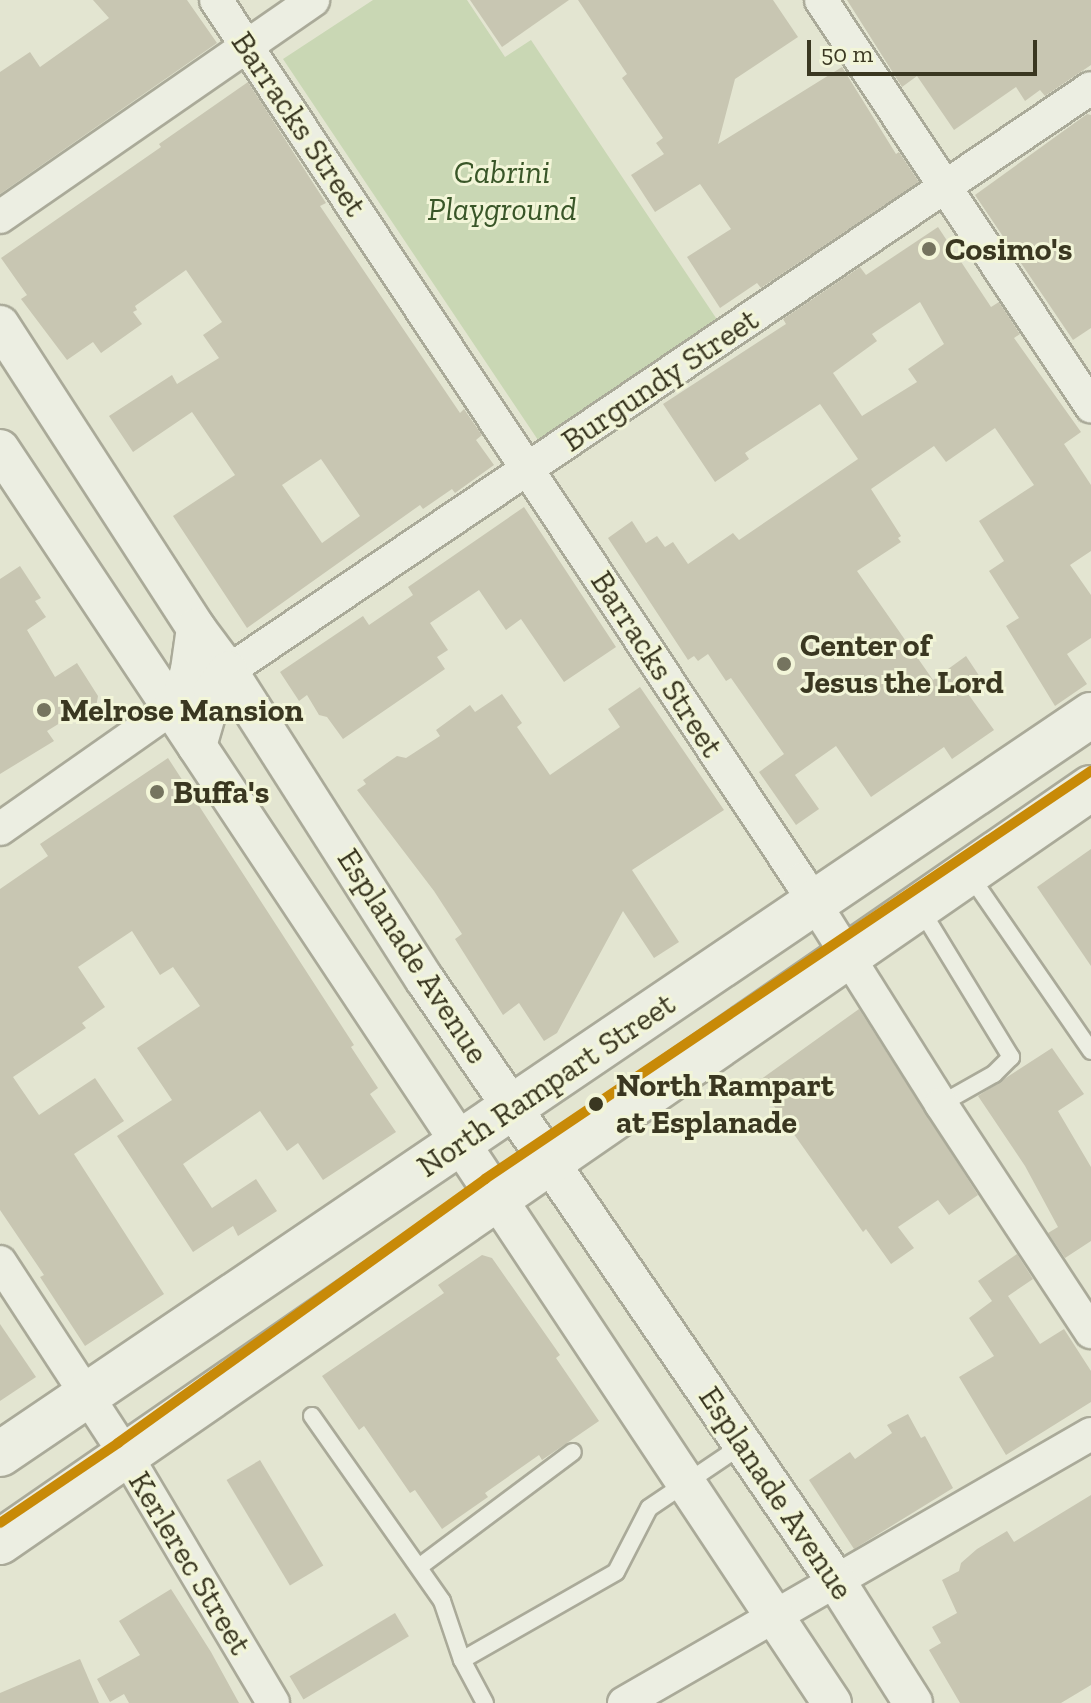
<!DOCTYPE html>
<html>
<head>
<meta charset="utf-8">
<style>
  body { margin:0 }
  #map { position:relative; width:1091px; height:1703px; overflow:hidden; background:#e3e5d1; font-family:"Zilla Slab",serif }
  div>[style] { position:absolute }
  .green>* { inset:0; background:#c9d7b4 }
  .building>* { inset:0; background:#c8c6b2; transform-origin:0 0 }
  .roads { filter:drop-shadow(2px 0 #aa9) drop-shadow(-2px 0 #aa9) drop-shadow(0 2px #aa9) drop-shadow(0 -2px #aa9) }
  .service>* { height:16px; margin:-8px; padding:0 8px; transform-origin:8px; border-radius:8px; background:#eceee2 }
  .minor>* { height:32px; margin:-16px; padding:0 16px; transform-origin:16px; border-radius:16px; background:#eceee2 }
  .tertiary>* { height:38px; margin:-19px; padding:0 19px; transform-origin:19px; border-radius:19px; background:#eceee2 }
  .secondary>* { height:44px; margin:-22px; padding:0 22px; transform-origin:22px; border-radius:22px; background:#eceee2 }
  .tram-1>* { height:10px; margin:-5px; padding:0 5px; transform-origin:5px; border-radius:5px; background:#c88a08 }
  .dots>* { width:22px; height:22px; translate:-50% -50%; box-sizing:border-box; border:4px solid #f2f5d8; border-radius:50% }
  span { translate:-50% -50%; white-space:nowrap; text-align:center; line-height:1.15; -webkit-text-stroke:6px #f2f5d8; paint-order:stroke }
  .street-label { font-size:32px; color:#3a3721 }
  .park-label { font-size:32px; color:#395628; font-style:italic }
  .poi-label { font-size:32px; color:#3a3721; font-weight:700 }
  .left { translate:0 -50%; text-align:left }
  .stop-label { font-size:32px; color:#3a3721; font-weight:700 }
  .scale { position:absolute; left:807px; top:40px; width:230px; height:36px; box-sizing:border-box; border:4px solid #3a3721; border-top:0; padding-left:10px; font-size:24px; line-height:28px; white-space:nowrap; color:#3a3721; -webkit-text-stroke:6px #f2f5d8; paint-order:stroke }
</style>
</head>
<body>
<div id="map">
  <div class="green">
    <div style="clip-path:polygon(373px 0,467px 0,505px 57px,531px 40px,720px 324px,540px 443px,283px 59px)"></div>
  </div>
  <div class="building">
    <div style="clip-path:polygon(93px 0,187px 0,217px 43px,0 194px,0 72px,30px 52px,40px 67px,109px 18px)"></div>
    <div style="clip-path:polygon(470px 0,569px 0,502px 47px)"></div>
    <div style="clip-path:polygon(578px 0,773px 0,798px 37px,735px 79px,718px 144px,842px 67px,896px 154px,899px 152px,919px 182px,761px 288px,757px 283px,720px 308px,687px 257px,731px 229px,700px 184px,655px 212px,631px 175px,664px 154px,656px 143px,663px 138px,622px 78px,627px 74px)"></div>
    <div style="clip-path:polygon(847px 0,1091px 0,1091px 65px,1045px 96px,1040px 90px,1025px 101px,1016px 87px,954px 130px,917px 76px,902px 87px)"></div>
    <div style="clip-path:polygon(evenodd,248px 82px,326px 203px,320px 206px,460px 413px,464px 409px,482px 435px,476px 440px,494px 465px,455px 493px,452px 489px,423px 509px,420px 505px,247px 628px,173px 516px,235px 475px,192px 412px,133px 452px,109px 416px,172px 375px,177px 384px,219px 358px,203px 335px,222px 322px,186px 270px,135px 306px,137px 310px,133px 312px,142px 324px,101px 353px,93px 342px,67px 360px,21px 299px,27px 295px,1px 258px,161px 147px,159px 144px,248px 82px,321px 459px,360px 516px,322px 543px,282px 485px,321px 459px)"></div>
    <div style="clip-path:polygon(1087px 114px,1091px 115px,1091px 328px,1073px 340px,975px 195px)"></div>
    <div style="clip-path:polygon(evenodd,938px 227px,991px 307px,999px 302px,1020px 334px,1014px 338px,1081px 432px,1064px 444px,1091px 485px,1091px 551px,1070px 565px,1091px 595px,1091px 638px,1067px 654px,1087px 684px,1055px 706px,1006px 626px,1019px 618px,989px 571px,1004px 561px,979px 521px,1034px 485px,995px 428px,946px 462px,934px 446px,871px 489px,901px 536px,898px 538px,901px 542px,857px 571px,933px 680px,966px 656px,982px 680px,966px 691px,994px 730px,952px 759px,944px 747px,871px 797px,836px 746px,795px 775px,819px 809px,796px 825px,759px 772px,784px 754px,731px 678px,726px 681px,708px 654px,698px 661px,694px 656px,688px 660px,608px 538px,632px 521px,646px 543px,657px 536px,665px 547px,673px 542px,688px 564px,733px 533px,739px 540px,858px 459px,820px 404px,745px 453px,749px 459px,715px 482px,663px 404px,786px 324px,783px 319px,860px 267px,866px 275px,938px 227px,920px 302px,944px 344px,908px 369px,917px 382px,862px 416px,833px 373px,877px 341px,872px 334px,920px 302px)"></div>
    <div style="clip-path:polygon(524px 507px,616px 647px,564px 682px,521px 619px,506px 630px,479px 590px,430px 623px,448px 650px,437px 657px,445px 669px,343px 739px,327px 717px,319px 715px,307px 695px,299px 701px,280px 672px,363px 616px,369px 625px,413px 595px,408px 587px)"></div>
    <div style="clip-path:polygon(20px 566px,41px 598px,35px 601px,46px 617px,27px 630px,55px 677px,77px 663px,98px 696px,95px 713px,81px 710px,47px 731px,54px 741px,0 774px,0 579px)"></div>
    <div style="clip-path:polygon(640px 687px,724px 810px,632px 870px,679px 942px,654px 958px,623px 911px,557px 1033px,544px 1041px,519px 1003px,503px 1015px,455px 939px,462px 934px,434px 891px,357px 790px,366px 784px,363px 780px,397px 756px,406px 758px,440px 736px,436px 730px,470px 705px,475px 712px,502px 694px,522px 723px,517px 727px,550px 775px,620px 727px,608px 709px)"></div>
    <div style="clip-path:polygon(168px 758px,354px 1045px,351px 1047px,378px 1088px,370px 1094px,396px 1132px,323px 1180px,298px 1143px,287px 1151px,260px 1111px,183px 1164px,212px 1208px,256px 1179px,277px 1211px,238px 1236px,233px 1226px,193px 1252px,117px 1136px,172px 1100px,137px 1048px,200px 1006px,173px 967px,160px 975px,132px 931px,78px 967px,105px 1007px,82px 1023px,86px 1028px,13px 1077px,39px 1115px,95px 1078px,124px 1121px,74px 1154px,164px 1294px,85px 1346px,40px 1277px,44px 1275px,0 1210px,0 889px,48px 856px,40px 844px)"></div>
    <div style="clip-path:polygon(1091px 849px,1091px 966px,1037px 887px)"></div>
    <div style="clip-path:polygon(859px 1009px,978px 1195px,949px 1215px,938px 1200px,898px 1227px,914px 1248px,891px 1264px,866px 1229px,863px 1232px,757px 1082px)"></div>
    <div style="clip-path:polygon(1052px 1048px,1084px 1094px,1058px 1111px,1091px 1167px,1091px 1241px,1065px 1258px,1048px 1233px,1058px 1227px,1025px 1166px,978px 1096px)"></div>
    <div style="clip-path:polygon(1017px 1254px,1033px 1279px,1008px 1296px,1040px 1344px,1064px 1329px,1091px 1371px,1091px 1402px,1006px 1455px,959px 1377px,994px 1356px,969px 1318px,992px 1301px,978px 1281px)"></div>
    <div style="clip-path:polygon(482px 1255px,492px 1258px,560px 1355px,556px 1358px,599px 1421px,542px 1460px,539px 1455px,485px 1493px,488px 1497px,442px 1529px,415px 1490px,410px 1493px,364px 1426px,359px 1430px,322px 1376px,444px 1293px,438px 1285px)"></div>
    <div style="clip-path:polygon(0 1324px,36px 1377px,0 1401px)"></div>
    <div style="clip-path:polygon(908px 1414px,921px 1438px,925px 1436px,953px 1488px,854px 1549px,809px 1480px,850px 1452px,855px 1459px,892px 1433px,887px 1425px)"></div>
    <div style="left:260px;top:1460px;width:123px;height:39px;rotate:59deg"></div>
    <div style="clip-path:polygon(1091px 1495px,1091px 1685px,1061px 1703px,960px 1703px,929px 1650px,941px 1643px,932px 1627px,957px 1613px,942px 1580px,959px 1571px,961px 1563px,977px 1549px,1007px 1531px,1014px 1542px)"></div>
    <div style="clip-path:polygon(171px 1589px,211px 1652px,239px 1703px,129px 1703px,124px 1694px,110px 1702px,97px 1679px,140px 1655px,119px 1621px)"></div>
    <div style="left:395px;top:1613px;width:27px;height:123px;rotate:59deg"></div>
    <div style="clip-path:polygon(80px 1659px,99px 1703px,0 1703px,0 1693px)"></div>
  </div>
  <div class="roads">
    <div class="service">
      <div style="left:969px;top:874px;width:215px;rotate:55.4deg"></div>
      <div style="left:920px;top:908px;width:175px;rotate:58.6deg"></div>
      <div style="left:1011px;top:1057px;width:24px;rotate:135deg"></div>
      <div style="left:994px;top:1074px;width:61px;rotate:150.5deg"></div>
      <div style="left:312px;top:1416px;width:226px;rotate:54.9deg"></div>
      <div style="left:442px;top:1601px;width:62px;rotate:71.3deg"></div>
      <div style="left:419px;top:1567px;width:192px;rotate:-36.8deg"></div>
      <div style="left:485px;top:1703px;width:49px;rotate:-118.1deg"></div>
      <div style="left:462px;top:1660px;width:177px;rotate:-29.7deg"></div>
      <div style="left:616px;top:1572px;width:72px;rotate:-62.7deg"></div>
      <div style="left:649px;top:1508px;width:115px;rotate:-34deg"></div>
    </div>
    <div class="minor">
      <div style="left:216px;top:0;width:1056px;rotate:56.43deg"></div>
      <div style="left:800px;top:880px;width:265px;rotate:57.8deg"></div>
      <div style="left:941px;top:1104px;width:273px;rotate:56.7deg"></div>
      <div style="left:821px;top:0;width:488px;rotate:56.4deg"></div>
      <div style="left:0;top:217px;width:381px;rotate:-34.7deg"></div>
      <div style="left:228px;top:671px;width:1041px;rotate:-34.04deg"></div>
      <div style="left:0;top:829px;width:210px;rotate:-35.1deg"></div>
      <div style="left:0;top:1262px;width:230px;rotate:56.9deg"></div>
      <div style="left:126px;top:1455px;width:288px;rotate:59.3deg"></div>
      <div style="left:624px;top:1703px;width:539px;rotate:-29.94deg"></div>
    </div>
    <div class="tertiary">
      <div style="left:0;top:325px;width:361px;rotate:57.1deg"></div>
      <div style="left:196px;top:628px;width:54px;rotate:53.3deg"></div>
      <div style="left:228px;top:671px;width:366px;rotate:57.5deg"></div>
      <div style="left:425px;top:980px;width:728px;rotate:55.63deg"></div>
      <div style="left:836px;top:1581px;width:144px;rotate:57.7deg"></div>
      <div style="left:0;top:449px;width:1505px;rotate:56.44deg"></div>
      <div style="left:172px;top:708px;width:22px;rotate:-56deg"></div>
      <div style="left:184px;top:690px;width:21px;rotate:-73deg"></div>
      <div style="left:190px;top:670px;width:42px;rotate:-81.9deg"></div>
      <div style="left:197px;top:746px;width:57px;rotate:-73.8deg"></div>
      <div style="left:213px;top:691px;width:25px;rotate:-53deg"></div>
    </div>
    <div class="secondary">
      <div style="left:0;top:1454px;width:1318px;rotate:-34.11deg"></div>
      <div style="left:0;top:1542px;width:1326px;rotate:-34.65deg"></div>
    </div>
  </div>
  <div class="tram-1">
    <div style="left:0;top:1523px;width:143px;rotate:-34.1deg"></div>
    <div style="left:118px;top:1443px;width:452px;rotate:-35.7deg"></div>
    <div style="left:485px;top:1179px;width:731px;rotate:-33.95deg"></div>
  </div>
  <div class="dots">
    <div style="left:929px;top:249px;background:#75745f"></div>
    <div style="left:784px;top:664px;background:#75745f"></div>
    <div style="left:44px;top:710px;background:#75745f"></div>
    <div style="left:157px;top:792px;background:#75745f"></div>
    <div style="left:596px;top:1104px;background:#3a3721"></div>
  </div>
  <div class="street-label">
    <span style="left:299px;top:124px;rotate:56deg">Barracks Street</span>
    <span style="left:660px;top:380px;rotate:-34deg">Burgundy Street</span>
    <span style="left:657px;top:664px;rotate:57deg">Barracks Street</span>
    <span style="left:413px;top:956px;rotate:57deg">Esplanade Avenue</span>
    <span style="left:546px;top:1085px;rotate:-34deg">North Rampart Street</span>
    <span style="left:776px;top:1493px;rotate:56deg">Esplanade Avenue</span>
    <span style="left:190px;top:1563px;rotate:59deg">Kerlerec Street</span>
  </div>
  <div class="park-label">
    <span style="left:502px;top:191px">Cabrini<br>Playground</span>
  </div>
  <div class="poi-label">
    <span class="left" style="left:945px;top:249px">Cosimo's</span>
    <span class="left" style="left:800px;top:664px">Center of<br>Jesus the Lord</span>
    <span class="left" style="left:60px;top:710px">Melrose Mansion</span>
    <span class="left" style="left:173px;top:792px">Buffa's</span>
  </div>
  <div class="stop-label">
    <span class="left" style="left:616px;top:1104px">North Rampart<br>at Esplanade</span>
  </div>
  <div class="scale">50 m</div>
</div>
</body>
</html>
